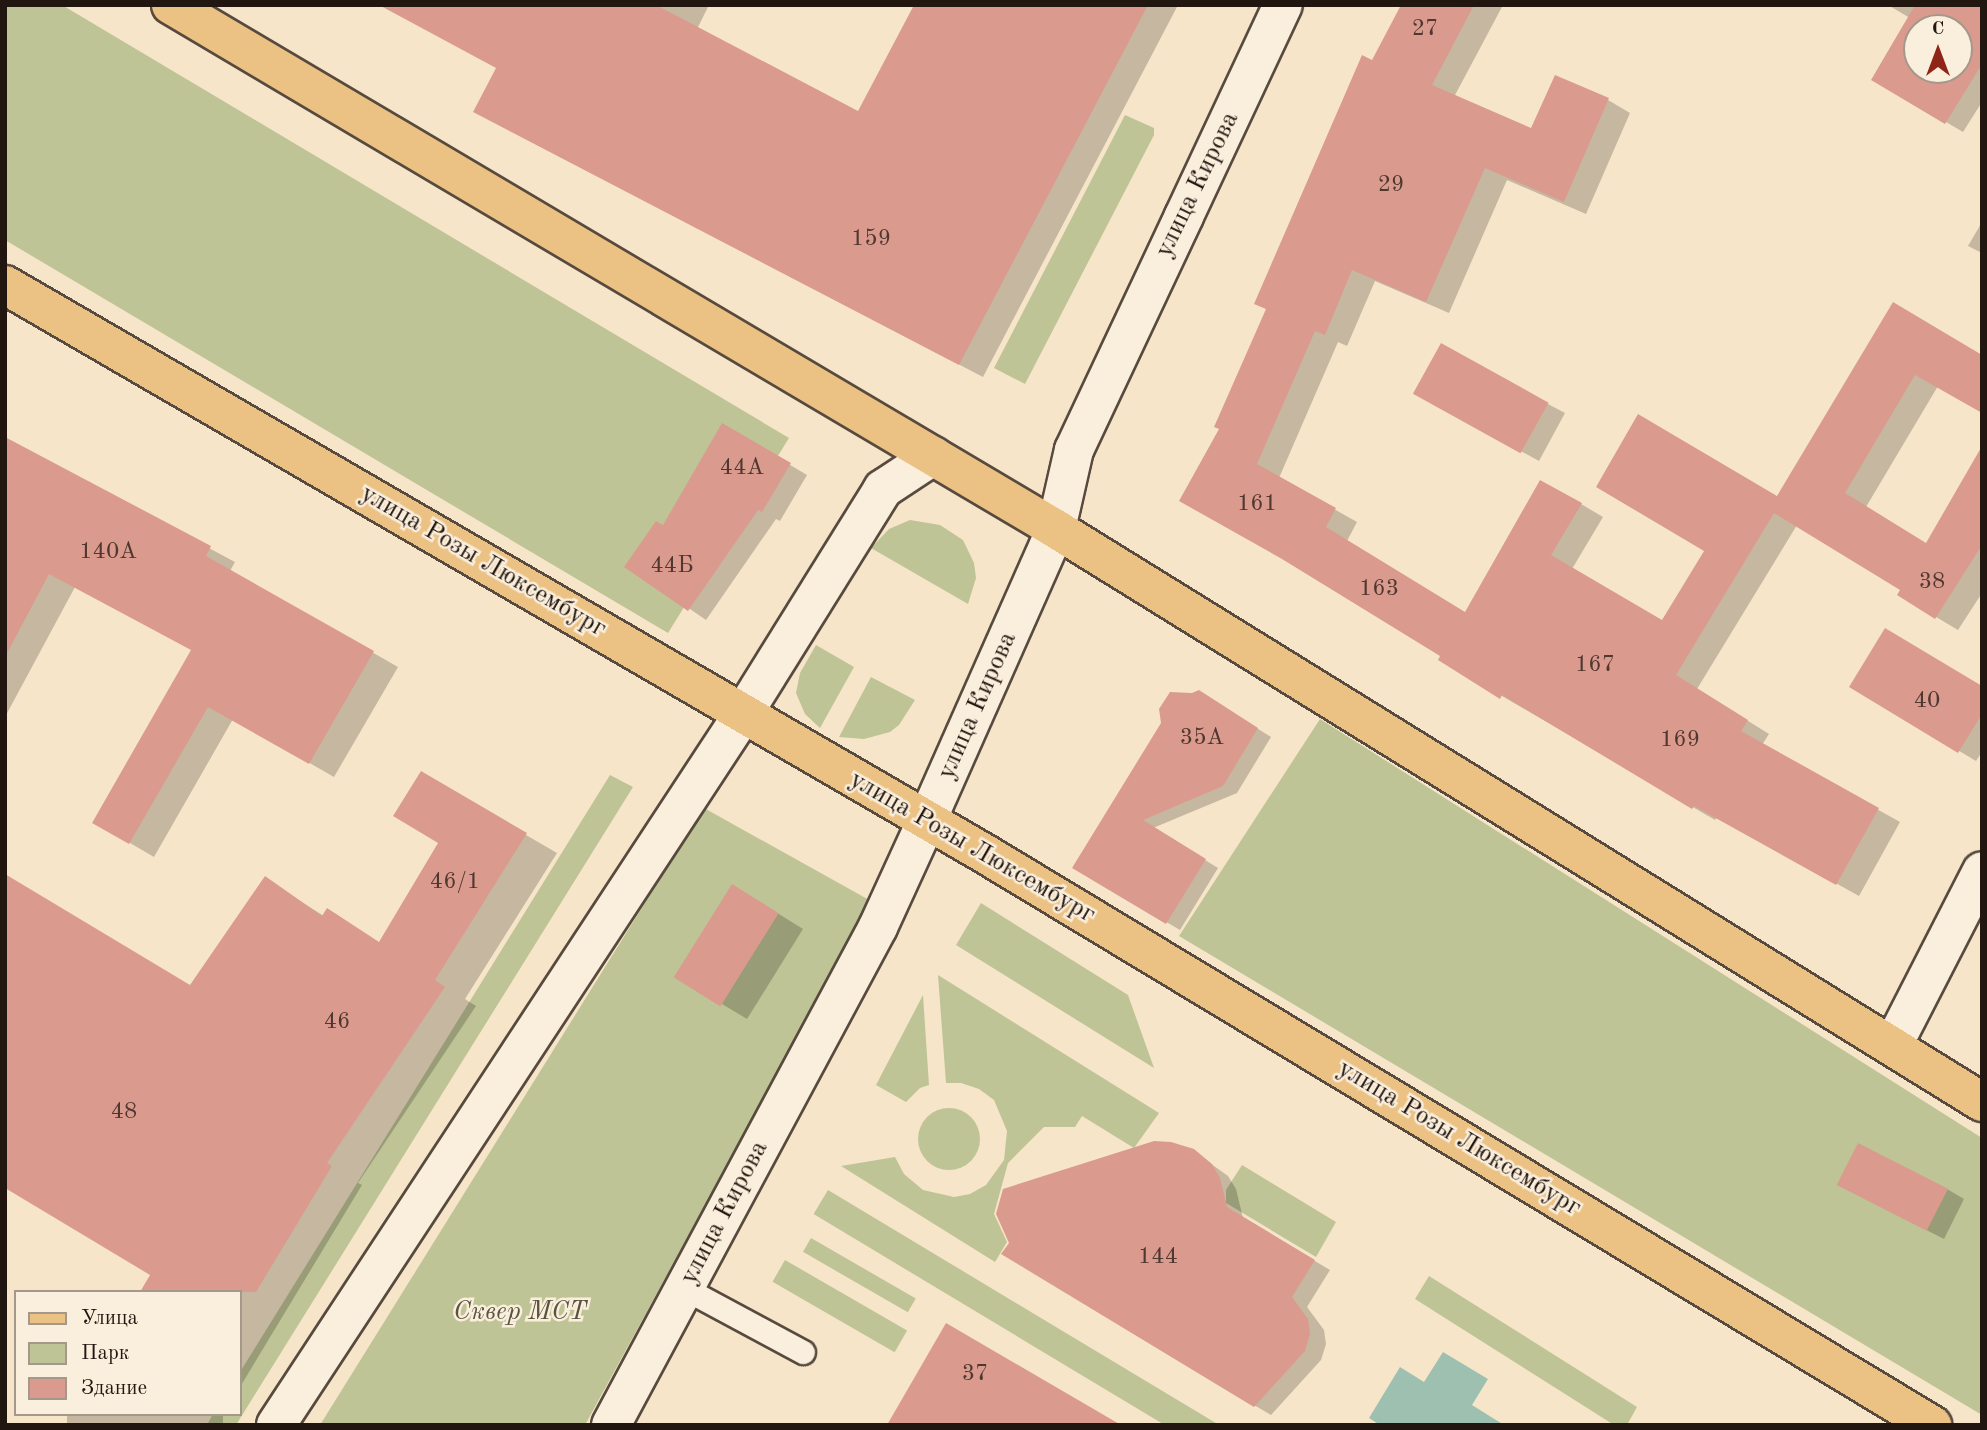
<!DOCTYPE html>
<html>
<head>
<meta charset="utf-8">
<style>
  body { margin:0 }
  #map { position:relative; width:1987px; height:1430px; overflow:hidden; background:#f7e5c9; font-family:"Old Standard TT",serif }
  div>[style] { position:absolute }
  .green>* { inset:0; background:#bec495; transform-origin:0 0 }
  .round { border-radius:50% }
  .water>* { inset:0; background:#9ec0b1 }
  .shadow>* { inset:0; background:#0003; transform-origin:0 0 }
  .building>* { inset:0; background:#da9b8e; transform-origin:0 0 }
  .roads { filter:drop-shadow(2px 0 #574a3e) drop-shadow(-2px 0 #574a3e) drop-shadow(0 2px #574a3e) drop-shadow(0 -2px #574a3e) }
  .lane>* { height:23px; margin:-11.5px; padding:0 11.5px; transform-origin:11.5px; border-radius:11.5px; background:#faeedc }
  .street>* { height:38px; margin:-19px; padding:0 19px; transform-origin:19px; border-radius:19px; background:#faeedc }
  .secondary>* { height:38px; margin:-19px; padding:0 19px; transform-origin:19px; border-radius:19px; background:#faeedc }
  .primary>* { height:38px; margin:-19px; padding:0 19px; transform-origin:19px; border-radius:19px; background:#ecc284 }
  span { translate:-50% -50%; white-space:nowrap; text-align:center; line-height:1.15; -webkit-text-stroke:5px #faeedc; paint-order:stroke }
  .number-label { font-size:23px; color:#503730 }
  .number-label span { -webkit-text-stroke-width:0 }
  .street-label { font-size:26px; color:#221610 }
  .park-label { font-size:26px; color:#59533f; font-style:italic }
  .frame { position:absolute; inset:0; border:7px solid #221610; pointer-events:none }
  .legend { position:absolute; left:14px; top:1290px; width:228px; height:126px; box-sizing:border-box; background:#faeedc; border:2px solid #a4988a; margin:0; padding:9px 12px; list-style:none; font-size:21px; color:#221610 }
  .legend li { display:flex; align-items:center; gap:14px; height:35px }
  .legend b { width:35px; border:2px solid #a4988a }
  .north { position:absolute; left:1903px; top:14px; width:70px; height:70px; box-sizing:border-box; background:#faeedc; border:2px solid #a4988a; border-radius:50%; rotate:0deg; font-size:19px; font-weight:700; line-height:28px; text-align:center; color:#221610 }
  .north::after { content:''; display:block; margin:auto; width:24px; height:32px; background:#8f2418; clip-path:polygon(50% 0,100% 100%,50% 72%,0 100%) }
</style>
</head>
<body>
<div id="map">
  <div class="green">
    <div style="clip-path:polygon(5px 5px,62px 5px,789px 438px,668px 633px,5px 240px)"></div>
    <div style="clip-path:polygon(1125px 115px,1154px 128px,1154px 135px,1025px 384px,994px 368px)"></div>
    <div style="clip-path:polygon(910px 520px,940px 525px,963px 540px,974px 563px,976px 578px,968px 604px,871px 548px,889px 529px)"></div>
    <div style="clip-path:polygon(816px 645px,854px 667px,820px 728px,805px 714px,796px 693px,800px 673px)"></div>
    <div style="clip-path:polygon(871px 677px,915px 700px,899px 725px,890px 732px,864px 739px,839px 737px)"></div>
    <div style="clip-path:polygon(1320px 719px,1982px 1138px,1982px 1415px,1179px 936px)"></div>
    <div style="clip-path:polygon(610px 775px,633px 787px,236px 1425px,207px 1425px,213px 1414px,240px 1414px,240px 1372px)"></div>
    <div style="clip-path:polygon(704px 808px,871px 901px,585px 1425px,320px 1425px)"></div>
    <div style="clip-path:polygon(981px 903px,1128px 995px,1154px 1068px,956px 945px)"></div>
    <div style="clip-path:polygon(938px 975px,1159px 1113px,1134px 1148px,1082px 1116px,1075px 1127px,1044px 1127px,1008px 1163px,994px 1214px,1007px 1242px,995px 1262px,841px 1166px,895px 1157px,904px 1174px,923px 1190px,954px 1197px,970px 1194px,986px 1185px,1004px 1160px,1007px 1131px,994px 1100px,979px 1089px,961px 1083px,946px 1083px)"></div>
    <div style="clip-path:polygon(923px 995px,929px 1085px,920px 1088px,906px 1102px,876px 1085px)"></div>
    <div class="round" style="left:918px;top:1108px;width:62px;height:62px"></div>
    <div style="clip-path:polygon(1242px 1165px,1336px 1222px,1316px 1257px,1226px 1203px,1226px 1190px)"></div>
    <div style="left:828px;top:1190px;width:452px;height:28px;rotate:31deg"></div>
    <div style="left:811px;top:1238px;width:121px;height:16px;rotate:30deg"></div>
    <div style="left:785px;top:1260px;width:141px;height:25px;rotate:30deg"></div>
    <div style="clip-path:polygon(1429px 1276px,1637px 1407px,1627px 1425px,1614px 1425px,1415px 1299px)"></div>
  </div>
  <div class="water">
    <div style="clip-path:polygon(1443px 1352px,1488px 1379px,1472px 1405px,1504px 1425px,1380px 1425px,1369px 1418px,1400px 1367px,1424px 1382px)"></div>
  </div>
  <div class="shadow">
    <div style="clip-path:polygon(381px 5px,709px 5px,697px 29px,859px 113px,916px 5px,1178px 5px,983px 377px,499px 125px,498px 68px)"></div>
    <div style="clip-path:polygon(1403px 5px,1503px 5px,1454px 97px,1532px 130px,1608px 100px,1630px 113px,1586px 214px,1507px 180px,1449px 313px,1375px 281px,1347px 346px,1338px 342px,1279px 478px,1357px 522px,1347px 541px,1466px 614px,1581px 504px,1603px 517px,1572px 569px,1663px 622px,1778px 498px,1893px 305px,1938px 386px,1866px 507px,1927px 545px,1982px 449px,1982px 593px,1958px 630px,1899px 595px,1903px 590px,1797px 525px,1697px 689px,1769px 734px,1762px 745px,1900px 822px,1859px 896px,1717px 817px,1715px 820px,1440px 660px,1442px 655px,1221px 429px,1268px 310px,1256px 303px)"></div>
    <div style="clip-path:polygon(evenodd,1888px 5px,1982px 5px,1982px 102px,1963px 132px,1873px 79px,1910px 18px,1888px 5px,1917px 28px,1959px 28px,1959px 70px,1917px 70px,1917px 28px)"></div>
    <div style="clip-path:polygon(1982px 222px,1982px 253px,1968px 246px)"></div>
    <div style="clip-path:polygon(1433px 403px,1548px 404px,1565px 413px,1539px 461px)"></div>
    <div style="clip-path:polygon(723px 425px,807px 475px,780px 521px,776px 519px,706px 620px,627px 566px,664px 527px)"></div>
    <div style="clip-path:polygon(5px 439px,235px 562px,230px 571px,398px 667px,334px 777px,233px 719px,154px 857px,94px 822px,193px 650px,75px 587px,5px 717px)"></div>
    <div style="clip-path:polygon(1852px 687px,1982px 687px,1982px 752px,1976px 761px)"></div>
    <div style="clip-path:polygon(1212px 700px,1271px 737px,1237px 793px,1153px 828px,1218px 868px,1180px 930px,1075px 868px)"></div>
    <div style="clip-path:polygon(421px 774px,557px 853px,465px 999px,476px 1006px,358px 1183px,362px 1185px,240px 1387px,240px 1292px,152px 1275px,191px 987px,265px 879px,324px 916px,327px 910px,380px 943px,440px 842px)"></div>
    <div style="clip-path:polygon(758px 901px,803px 929px,747px 1019px,722px 1004px)"></div>
    <div style="clip-path:polygon(1193px 1151px,1228px 1176px,1236px 1189px,1243px 1218px,1330px 1270px,1307px 1307px,1324px 1330px,1326px 1344px,1321px 1360px,1271px 1415px,1254px 1405px)"></div>
    <div style="clip-path:polygon(1947px 1189px,1964px 1199px,1944px 1239px,1856px 1194px)"></div>
    <div style="left:67px;top:1414px;width:156px;height:13px"></div>
  </div>
  <div class="building">
    <div style="clip-path:polygon(379px 5px,656px 5px,858px 111px,914px 5px,1148px 5px,959px 365px,473px 112px,496px 68px)"></div>
    <div style="clip-path:polygon(1401px 5px,1474px 5px,1432px 85px,1531px 128px,1555px 75px,1609px 98px,1564px 202px,1485px 168px,1426px 302px,1352px 270px,1325px 335px,1315px 331px,1257px 464px,1336px 508px,1326px 527px,1465px 612px,1540px 480px,1582px 503px,1551px 555px,1662px 620px,1704px 551px,1596px 487px,1638px 414px,1777px 496px,1893px 302px,1982px 355px,1982px 413px,1915px 375px,1845px 493px,1926px 543px,1982px 446px,1982px 545px,1935px 619px,1897px 595px,1900px 590px,1774px 513px,1676px 675px,1748px 720px,1741px 731px,1879px 808px,1836px 885px,1694px 806px,1692px 809px,1502px 695px,1500px 699px,1438px 660px,1440px 656px,1282px 559px,1179px 501px,1219px 429px,1214px 427px,1266px 309px,1254px 304px,1362px 55px,1372px 60px)"></div>
    <div style="clip-path:polygon(evenodd,1915px 5px,1982px 5px,1982px 64px,1945px 124px,1871px 80px,1915px 5px,1917px 28px,1959px 28px,1959px 70px,1917px 70px,1917px 28px)"></div>
    <div style="left:1441px;top:343px;width:123px;height:58px;rotate:29deg"></div>
    <div style="clip-path:polygon(722px 423px,791px 463px,762px 512px,758px 510px,688px 611px,624px 567px,656px 521px,663px 525px)"></div>
    <div style="clip-path:polygon(5px 437px,211px 546px,206px 556px,374px 651px,309px 764px,208px 707px,129px 844px,92px 823px,191px 650px,49px 574px,5px 657px)"></div>
    <div style="clip-path:polygon(1885px 628px,1982px 686px,1982px 714px,1958px 753px,1849px 687px)"></div>
    <div style="clip-path:polygon(1199px 690px,1258px 728px,1223px 786px,1143px 820px,1206px 859px,1166px 924px,1072px 868px,1161px 723px,1159px 709px,1170px 692px,1192px 693px)"></div>
    <div style="clip-path:polygon(421px 771px,527px 833px,435px 980px,445px 987px,327px 1163px,332px 1166px,256px 1292px,140px 1292px,150px 1275px,5px 1188px,5px 874px,190px 985px,265px 876px,322px 916px,327px 908px,379px 942px,438px 843px,393px 816px)"></div>
    <div style="left:732px;top:884px;width:55px;height:110px;rotate:32deg"></div>
    <div style="clip-path:polygon(1154px 1141px,1171px 1142px,1194px 1149px,1212px 1164px,1220px 1178px,1227px 1207px,1315px 1260px,1292px 1297px,1308px 1319px,1310px 1334px,1305px 1351px,1254px 1407px,1001px 1254px,1009px 1243px,996px 1214px,1003px 1189px)"></div>
    <div style="left:1858px;top:1143px;width:101px;height:47px;rotate:27deg"></div>
    <div style="clip-path:polygon(946px 1323px,1121px 1425px,887px 1425px)"></div>
  </div>
  <div class="roads">
    <div class="lane">
      <div style="left:684px;top:1288px;width:135px;rotate:28.3deg"></div>
    </div>
    <div class="street">
      <div style="left:1184px;top:216px;width:233px;rotate:-64.9deg"></div>
      <div style="left:743px;top:714px;width:265px;rotate:-58.1deg"></div>
      <div style="left:883px;top:489px;width:60px;rotate:-33.4deg"></div>
      <div style="left:927px;top:820px;width:318px;rotate:-66.1deg"></div>
      <div style="left:1893px;top:1045px;width:195px;rotate:-62.9deg"></div>
    </div>
    <div class="secondary">
      <div style="left:1056px;top:529px;width:81px;rotate:-77.2deg"></div>
      <div style="left:1074px;top:450px;width:259px;rotate:-64.8deg"></div>
      <div style="left:276px;top:1425px;width:851px;rotate:-56.7deg"></div>
      <div style="left:611px;top:1425px;width:565px;rotate:-61.8deg"></div>
      <div style="left:878px;top:927px;width:118px;rotate:-65.4deg"></div>
    </div>
    <div class="primary">
      <div style="left:171px;top:5px;width:1028px;rotate:30.63deg"></div>
      <div style="left:1056px;top:529px;width:1089px;rotate:31.75deg"></div>
      <div style="left:5px;top:285px;width:1135px;rotate:30.13deg"></div>
      <div style="left:987px;top:855px;width:1104px;rotate:31.1deg"></div>
    </div>
  </div>
  <div class="number-label">
    <span style="left:1425px;top:29px">27</span>
    <span style="left:1391px;top:185px">29</span>
    <span style="left:871px;top:239px">159</span>
    <span style="left:742px;top:468px">44А</span>
    <span style="left:1257px;top:504px">161</span>
    <span style="left:108px;top:552px">140А</span>
    <span style="left:672px;top:566px">44Б</span>
    <span style="left:1932px;top:582px">38</span>
    <span style="left:1379px;top:589px">163</span>
    <span style="left:1595px;top:665px">167</span>
    <span style="left:1927px;top:701px">40</span>
    <span style="left:1202px;top:738px">35А</span>
    <span style="left:1680px;top:740px">169</span>
    <span style="left:455px;top:882px">46/1</span>
    <span style="left:337px;top:1022px">46</span>
    <span style="left:124px;top:1112px">48</span>
    <span style="left:1158px;top:1257px">144</span>
    <span style="left:975px;top:1374px">37</span>
  </div>
  <div class="street-label">
    <span style="left:1198px;top:185px;rotate:-64deg">улица Кирова</span>
    <span style="left:483px;top:562px;rotate:30deg">улица Розы Люксембург</span>
    <span style="left:978px;top:706px;rotate:-66deg">улица Кирова</span>
    <span style="left:972px;top:848px;rotate:30deg">улица Розы Люксембург</span>
    <span style="left:1459px;top:1139px;rotate:31deg">улица Розы Люксембург</span>
    <span style="left:725px;top:1213px;rotate:-62deg">улица Кирова</span>
  </div>
  <div class="park-label">
    <span style="left:520px;top:1313px">Сквер МСТ</span>
  </div>
  <div class="frame"></div>
  <ul class="legend">
  <li><b style="height:9px;background:#ecc284"></b>Улица</li>
  <li><b style="height:19px;background:#bec495"></b>Парк</li>
  <li><b style="height:19px;background:#da9b8e"></b>Здание</li>
  </ul>
  <div class="north">С</div>
</div>
</body>
</html>
